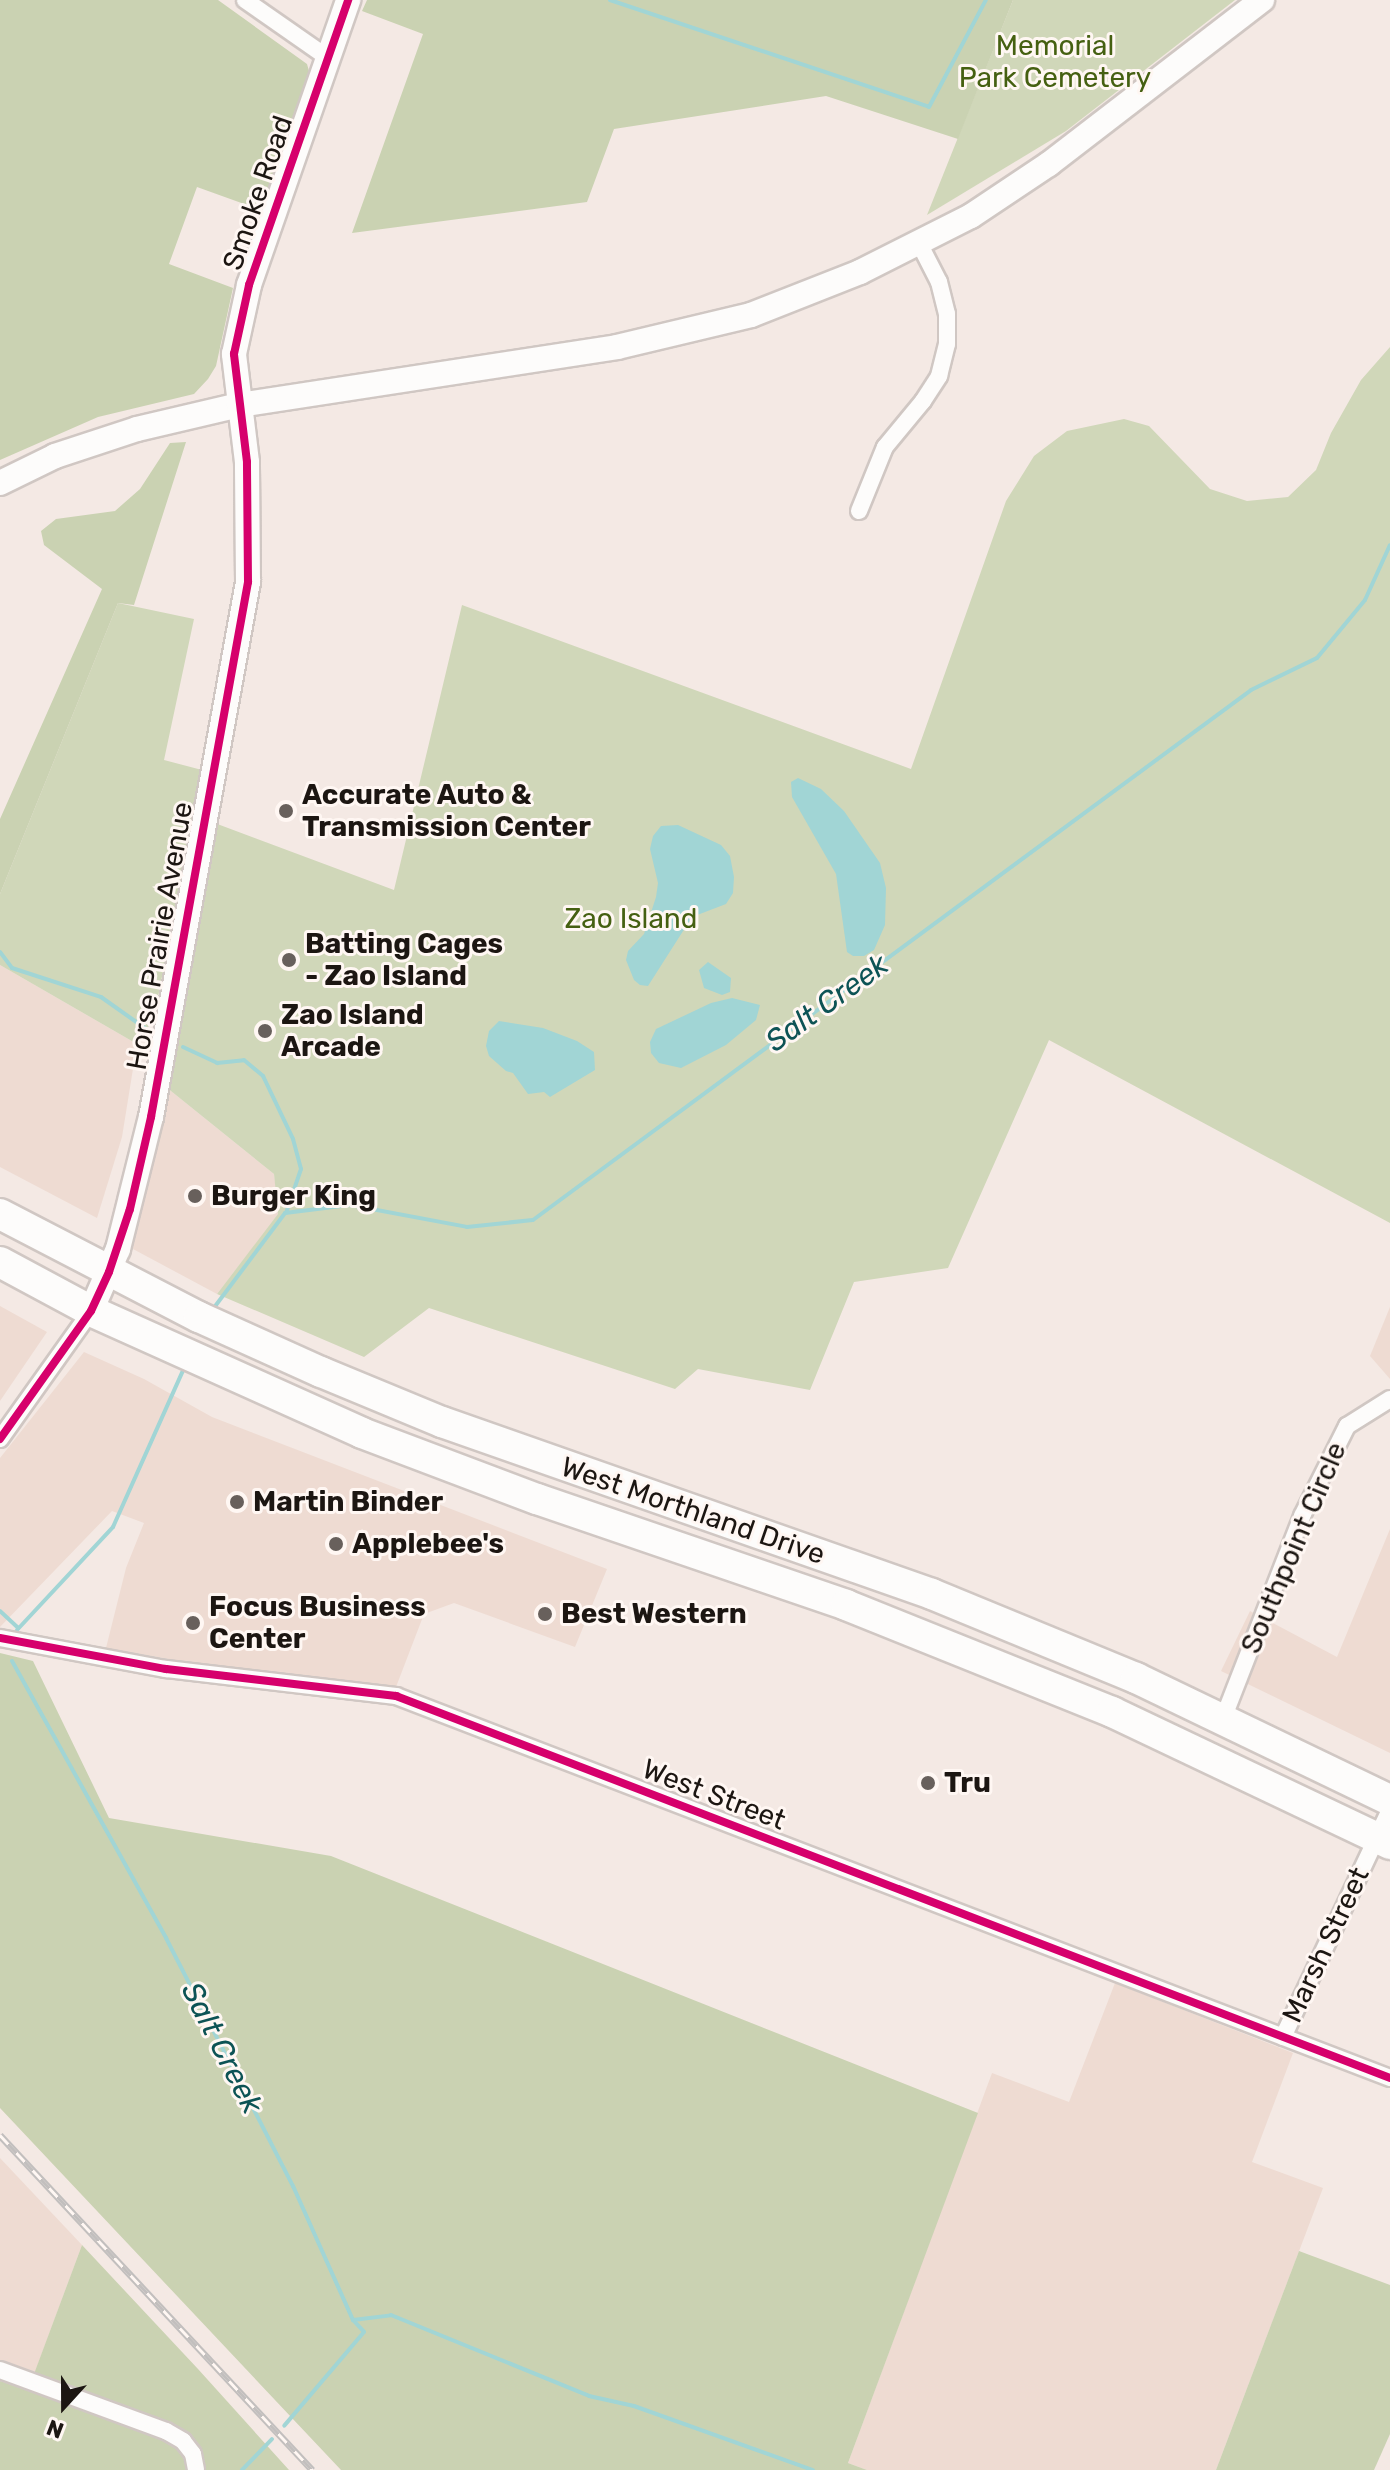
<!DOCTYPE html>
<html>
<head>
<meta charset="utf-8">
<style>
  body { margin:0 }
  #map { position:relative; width:1390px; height:2470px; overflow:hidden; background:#f4e9e4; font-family:Rubik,sans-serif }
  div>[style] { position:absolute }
  .built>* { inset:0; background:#eedbd2 }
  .green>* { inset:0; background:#d0d7b9 }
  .forest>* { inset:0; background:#cad2b2 }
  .water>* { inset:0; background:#a1d5d5 }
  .stream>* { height:4px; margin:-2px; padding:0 2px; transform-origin:2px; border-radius:2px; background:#a1d5d5 }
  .roads { filter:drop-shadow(2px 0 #d0c7c3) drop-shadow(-2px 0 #d0c7c3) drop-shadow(0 2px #d0c7c3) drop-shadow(0 -2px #d0c7c3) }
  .street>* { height:16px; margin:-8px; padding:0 8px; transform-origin:8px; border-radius:8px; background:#fdfcfb }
  .secondary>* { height:24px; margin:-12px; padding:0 12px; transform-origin:12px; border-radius:12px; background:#fdfcfb }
  .highway>* { height:30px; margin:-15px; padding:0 15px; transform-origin:15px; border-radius:15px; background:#fdfcfb }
  .rail>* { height:7px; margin-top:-3.5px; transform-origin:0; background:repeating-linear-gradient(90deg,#fff7f3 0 12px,#c2bfbe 0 24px); box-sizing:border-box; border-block:2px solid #c2bfbe }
  .cycleway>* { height:8px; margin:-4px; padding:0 4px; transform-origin:4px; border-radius:4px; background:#d6006c }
  .dots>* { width:22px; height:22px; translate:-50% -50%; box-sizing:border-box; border:4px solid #fff7f3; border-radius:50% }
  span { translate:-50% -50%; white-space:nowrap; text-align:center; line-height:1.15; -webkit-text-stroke:6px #fff7f3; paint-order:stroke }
  .park-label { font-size:28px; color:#456011 }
  .street-label { font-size:28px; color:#1c1612 }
  .poi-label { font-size:28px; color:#1c1612; font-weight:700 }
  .left { translate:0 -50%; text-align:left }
  .water-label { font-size:30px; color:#0d5355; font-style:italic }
  .north { position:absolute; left:24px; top:2366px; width:80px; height:80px; -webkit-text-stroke:6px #fff7f3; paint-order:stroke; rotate:201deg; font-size:22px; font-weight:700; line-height:32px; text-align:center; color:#1c1612 }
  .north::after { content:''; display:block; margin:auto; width:28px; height:36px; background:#1c1612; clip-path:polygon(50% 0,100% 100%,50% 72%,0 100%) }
</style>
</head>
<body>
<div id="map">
  <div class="built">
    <div style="clip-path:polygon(0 965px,137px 1044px,122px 1137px,97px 1218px,0 1167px)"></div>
    <div style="clip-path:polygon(161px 1083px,274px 1174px,279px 1214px,217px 1294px,133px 1249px,132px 1232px,145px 1195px)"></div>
    <div style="clip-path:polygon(0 1306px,47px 1332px,0 1401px)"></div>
    <div style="clip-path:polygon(1390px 1307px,1390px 1379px,1370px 1356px)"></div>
    <div style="clip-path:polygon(84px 1352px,144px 1379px,212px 1417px,607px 1569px,575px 1647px,454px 1603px,424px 1614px,396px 1687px,261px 1675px,106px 1648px,126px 1568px,144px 1523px,112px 1511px,0 1627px,0 1458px)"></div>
    <div style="clip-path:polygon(1390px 1529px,1390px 1753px,1221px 1671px,1250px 1611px,1337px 1657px)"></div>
    <div style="clip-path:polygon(1115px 1983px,1293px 2053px,1252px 2162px,1323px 2188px,1216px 2470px,867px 2470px,848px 2463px,992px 2073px,1069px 2102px)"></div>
    <div style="clip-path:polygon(0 2158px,82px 2245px,28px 2391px,0 2381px)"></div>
  </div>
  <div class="green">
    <div style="clip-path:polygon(1013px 0,1235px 0,1066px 131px,927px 215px)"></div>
    <div style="clip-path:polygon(1390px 347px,1390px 1223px,1049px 1040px,948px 1268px,854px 1282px,810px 1390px,698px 1369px,675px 1389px,429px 1308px,364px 1357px,217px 1294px,278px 1214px,274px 1174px,161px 1083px,212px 822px,394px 890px,462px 605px,911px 769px,1006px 501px,1034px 456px,1067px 431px,1124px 419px,1149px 426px,1210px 489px,1247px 501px,1288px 497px,1316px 470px,1331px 433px,1361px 380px)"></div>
    <div style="clip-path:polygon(118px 603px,194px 619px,164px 760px,202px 770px,154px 1018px,137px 1044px,0 965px,0 894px)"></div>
  </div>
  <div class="forest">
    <div style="clip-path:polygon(0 0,218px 0,307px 64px,311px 78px,261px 210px,197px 187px,169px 264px,233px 288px,216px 366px,208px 379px,194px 394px,98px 417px,0 460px)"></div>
    <div style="clip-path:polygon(367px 0,1013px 0,958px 139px,826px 96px,614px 129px,587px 202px,352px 233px,423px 34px,362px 11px)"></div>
    <div style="clip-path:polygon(186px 442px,134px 605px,118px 603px,0 894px,0 819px,102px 589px,44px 545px,41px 531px,56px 519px,115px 511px,140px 489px,170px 443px)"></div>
    <div style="clip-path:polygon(0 1653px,33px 1661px,109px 1818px,331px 1856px,978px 2113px,848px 2463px,867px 2470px,341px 2470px,0 2108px)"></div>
    <div style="clip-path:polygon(82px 2245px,198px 2369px,289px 2470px,0 2470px,0 2381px,28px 2390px)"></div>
    <div style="clip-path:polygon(1299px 2251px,1390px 2285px,1390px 2434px,1374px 2470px,1216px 2470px)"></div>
  </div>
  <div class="water">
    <div style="clip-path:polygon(798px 778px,821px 789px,844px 811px,880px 863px,886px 888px,885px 925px,874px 950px,864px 956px,853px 956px,847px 952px,836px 874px,792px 797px,791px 782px)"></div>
    <div style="clip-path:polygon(678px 825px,721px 845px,730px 856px,734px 877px,733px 893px,726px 904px,692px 917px,648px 986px,640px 985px,634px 980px,626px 960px,628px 951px,644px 934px,656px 897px,658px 883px,650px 849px,653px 836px,661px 826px)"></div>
    <div style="clip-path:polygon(708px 962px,731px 978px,730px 992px,722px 995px,704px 988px,699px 970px)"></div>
    <div style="clip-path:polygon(732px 998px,760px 1005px,756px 1020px,726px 1045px,681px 1068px,659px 1063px,651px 1053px,650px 1042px,656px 1029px,711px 1003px)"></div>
    <div style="clip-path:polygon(499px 1021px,543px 1028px,577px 1041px,594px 1052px,595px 1070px,550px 1097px,544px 1092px,528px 1094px,513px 1073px,506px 1071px,489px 1056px,486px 1046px,489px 1031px)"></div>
  </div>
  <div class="stream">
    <div style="left:610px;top:0;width:336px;rotate:18.5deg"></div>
    <div style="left:929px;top:107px;width:121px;rotate:-62deg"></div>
    <div style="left:0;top:952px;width:20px;rotate:53deg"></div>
    <div style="left:12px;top:968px;width:94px;rotate:18deg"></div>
    <div style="left:101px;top:997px;width:59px;rotate:35.3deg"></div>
    <div style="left:183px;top:1047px;width:38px;rotate:25deg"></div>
    <div style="left:217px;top:1063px;width:27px;rotate:-6deg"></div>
    <div style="left:244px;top:1060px;width:25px;rotate:40deg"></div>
    <div style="left:263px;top:1076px;width:70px;rotate:64.5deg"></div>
    <div style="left:293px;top:1139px;width:31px;rotate:75deg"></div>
    <div style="left:301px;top:1169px;width:46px;rotate:108.8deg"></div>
    <div style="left:213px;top:1309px;width:120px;rotate:-53.1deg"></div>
    <div style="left:285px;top:1213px;width:65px;rotate:-7deg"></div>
    <div style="left:350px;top:1205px;width:119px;rotate:10.6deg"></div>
    <div style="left:467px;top:1227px;width:66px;rotate:-6.1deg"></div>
    <div style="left:533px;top:1220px;width:892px;rotate:-36.43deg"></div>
    <div style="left:1251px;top:690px;width:73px;rotate:-25.9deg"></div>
    <div style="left:1317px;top:658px;width:75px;rotate:-50.4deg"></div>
    <div style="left:1365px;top:600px;width:60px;rotate:-65.6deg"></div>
    <div style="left:0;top:1611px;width:25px;rotate:43deg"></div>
    <div style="left:17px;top:1630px;width:141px;rotate:-47deg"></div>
    <div style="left:113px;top:1527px;width:174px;rotate:-65.9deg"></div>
    <div style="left:12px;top:1661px;width:317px;rotate:60.9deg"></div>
    <div style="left:166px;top:1938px;width:279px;rotate:62.9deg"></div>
    <div style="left:293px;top:2186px;width:147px;rotate:65.9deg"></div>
    <div style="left:353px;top:2320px;width:16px;rotate:47deg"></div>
    <div style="left:364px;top:2332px;width:123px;rotate:130.4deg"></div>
    <div style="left:353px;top:2320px;width:38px;rotate:-7deg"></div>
    <div style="left:391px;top:2315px;width:214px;rotate:22.2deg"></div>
    <div style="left:589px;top:2396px;width:46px;rotate:12.5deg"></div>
    <div style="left:634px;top:2406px;width:190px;rotate:19.7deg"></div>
    <div style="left:242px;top:2470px;width:43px;rotate:-45.9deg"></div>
  </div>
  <div class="roads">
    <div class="street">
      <div style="left:245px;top:0;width:101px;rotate:34.9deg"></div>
      <div style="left:859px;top:511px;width:69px;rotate:-67.9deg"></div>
      <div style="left:885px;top:447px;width:60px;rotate:-50.4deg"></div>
      <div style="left:923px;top:401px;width:30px;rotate:-57deg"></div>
      <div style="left:939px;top:376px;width:33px;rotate:-76deg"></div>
      <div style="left:947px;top:344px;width:30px;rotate:-90deg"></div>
      <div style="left:947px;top:314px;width:33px;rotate:-104deg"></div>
      <div style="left:939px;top:282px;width:44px;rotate:-117.1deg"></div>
      <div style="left:0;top:1439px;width:157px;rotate:-54.6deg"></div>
      <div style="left:0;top:1638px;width:169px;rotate:10.6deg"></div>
      <div style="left:166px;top:1669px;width:232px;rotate:6.7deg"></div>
      <div style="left:396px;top:1696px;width:1065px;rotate:21.02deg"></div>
      <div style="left:1223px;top:1719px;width:218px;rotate:-68.7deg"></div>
      <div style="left:1302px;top:1516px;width:101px;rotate:-63.4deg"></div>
      <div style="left:1347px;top:1426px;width:51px;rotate:-32.1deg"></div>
      <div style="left:1283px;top:2037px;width:251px;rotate:-64.8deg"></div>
      <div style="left:0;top:2370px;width:177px;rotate:20.2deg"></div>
      <div style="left:166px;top:2431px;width:20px;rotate:30deg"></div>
      <div style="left:183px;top:2441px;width:16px;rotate:52deg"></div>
      <div style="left:193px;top:2454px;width:16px;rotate:79deg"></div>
    </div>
    <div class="secondary">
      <div style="left:0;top:483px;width:61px;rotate:-26.1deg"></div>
      <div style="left:55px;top:456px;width:86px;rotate:-18.2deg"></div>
      <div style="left:137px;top:429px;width:105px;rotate:-13.2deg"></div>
      <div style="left:239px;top:405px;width:382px;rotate:-8.7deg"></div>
      <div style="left:617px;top:347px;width:138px;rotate:-13.4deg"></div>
      <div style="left:751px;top:315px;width:117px;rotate:-21.5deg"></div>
      <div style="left:860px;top:272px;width:124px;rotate:-26.8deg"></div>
      <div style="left:971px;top:216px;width:94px;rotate:-33.7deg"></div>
      <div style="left:1049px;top:164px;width:269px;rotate:-37.6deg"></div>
      <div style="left:91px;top:1311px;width:68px;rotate:-66.5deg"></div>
      <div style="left:118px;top:1249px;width:136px;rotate:-76deg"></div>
      <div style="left:151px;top:1117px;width:544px;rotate:-79.72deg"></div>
      <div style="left:248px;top:582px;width:120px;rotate:-90.5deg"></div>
      <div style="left:247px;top:462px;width:109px;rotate:-96.9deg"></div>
      <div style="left:234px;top:354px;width:71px;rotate:-77.7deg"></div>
      <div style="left:249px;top:285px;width:302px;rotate:-70.8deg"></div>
    </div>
    <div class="highway">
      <div style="left:0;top:1214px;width:224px;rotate:27.4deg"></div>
      <div style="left:199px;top:1317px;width:134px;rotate:24.3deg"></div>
      <div style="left:321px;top:1372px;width:131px;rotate:22.5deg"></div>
      <div style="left:442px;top:1422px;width:519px;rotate:19.34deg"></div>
      <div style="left:932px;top:1594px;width:221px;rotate:22.4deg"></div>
      <div style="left:1136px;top:1678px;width:282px;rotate:25.7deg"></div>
      <div style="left:0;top:1262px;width:103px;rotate:28.3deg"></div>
      <div style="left:91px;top:1311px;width:297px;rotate:24.2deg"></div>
      <div style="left:362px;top:1433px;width:187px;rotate:20.7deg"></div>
      <div style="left:537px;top:1499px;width:327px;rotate:18.9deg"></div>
      <div style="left:846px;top:1605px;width:287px;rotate:21.9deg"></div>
      <div style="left:1112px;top:1712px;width:308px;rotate:25.4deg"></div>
    </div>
  </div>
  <div class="rail">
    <div style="left:0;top:2135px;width:458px;rotate:47deg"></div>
  </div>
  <div class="cycleway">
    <div style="left:0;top:1439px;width:157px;rotate:-54.6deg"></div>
    <div style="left:91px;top:1311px;width:43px;rotate:-65.2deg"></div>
    <div style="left:109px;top:1272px;width:66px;rotate:-71.6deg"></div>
    <div style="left:130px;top:1209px;width:94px;rotate:-77.1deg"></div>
    <div style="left:151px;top:1117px;width:544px;rotate:-79.72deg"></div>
    <div style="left:248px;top:582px;width:120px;rotate:-90.5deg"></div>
    <div style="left:247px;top:462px;width:109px;rotate:-96.9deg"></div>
    <div style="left:234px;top:354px;width:71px;rotate:-77.7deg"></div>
    <div style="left:249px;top:285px;width:302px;rotate:-70.8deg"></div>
    <div style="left:0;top:1638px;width:169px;rotate:10.6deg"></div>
    <div style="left:166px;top:1669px;width:232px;rotate:6.7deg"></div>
    <div style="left:396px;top:1696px;width:1065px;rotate:21.02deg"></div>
  </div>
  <div class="dots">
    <div style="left:286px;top:811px;background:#68605c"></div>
    <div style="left:289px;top:960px;background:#68605c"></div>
    <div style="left:265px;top:1031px;background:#68605c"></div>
    <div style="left:195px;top:1196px;background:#68605c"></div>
    <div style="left:237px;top:1502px;background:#68605c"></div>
    <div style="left:336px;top:1544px;background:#68605c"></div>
    <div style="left:545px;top:1614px;background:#68605c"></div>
    <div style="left:193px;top:1623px;background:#68605c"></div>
    <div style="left:928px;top:1783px;background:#68605c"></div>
  </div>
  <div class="park-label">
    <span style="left:1055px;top:62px">Memorial<br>Park Cemetery</span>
    <span style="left:631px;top:919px">Zao Island</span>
  </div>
  <div class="street-label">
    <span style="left:258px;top:193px;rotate:-71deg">Smoke Road</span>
    <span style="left:160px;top:936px;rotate:-80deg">Horse Prairie Avenue</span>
    <span style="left:693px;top:1511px;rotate:19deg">West Morthland Drive</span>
    <span style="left:1294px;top:1548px;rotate:-67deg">Southpoint Circle</span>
    <span style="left:714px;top:1795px;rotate:21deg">West Street</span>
    <span style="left:1326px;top:1945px;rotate:-65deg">Marsh Street</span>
  </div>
  <div class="poi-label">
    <span class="left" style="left:302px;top:811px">Accurate Auto &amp;<br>Transmission Center</span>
    <span class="left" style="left:305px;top:960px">Batting Cages<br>- Zao Island</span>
    <span class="left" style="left:281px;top:1031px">Zao Island<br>Arcade</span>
    <span class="left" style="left:211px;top:1196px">Burger King</span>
    <span class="left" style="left:253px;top:1502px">Martin Binder</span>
    <span class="left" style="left:352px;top:1544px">Applebee's</span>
    <span class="left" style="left:209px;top:1623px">Focus Business<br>Center</span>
    <span class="left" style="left:561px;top:1614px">Best Western</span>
    <span class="left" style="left:944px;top:1783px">Tru</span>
  </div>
  <div class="water-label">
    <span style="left:827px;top:1003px;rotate:-36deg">Salt Creek</span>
    <span style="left:222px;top:2048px;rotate:63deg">Salt Creek</span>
  </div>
  <div class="north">N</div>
</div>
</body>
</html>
